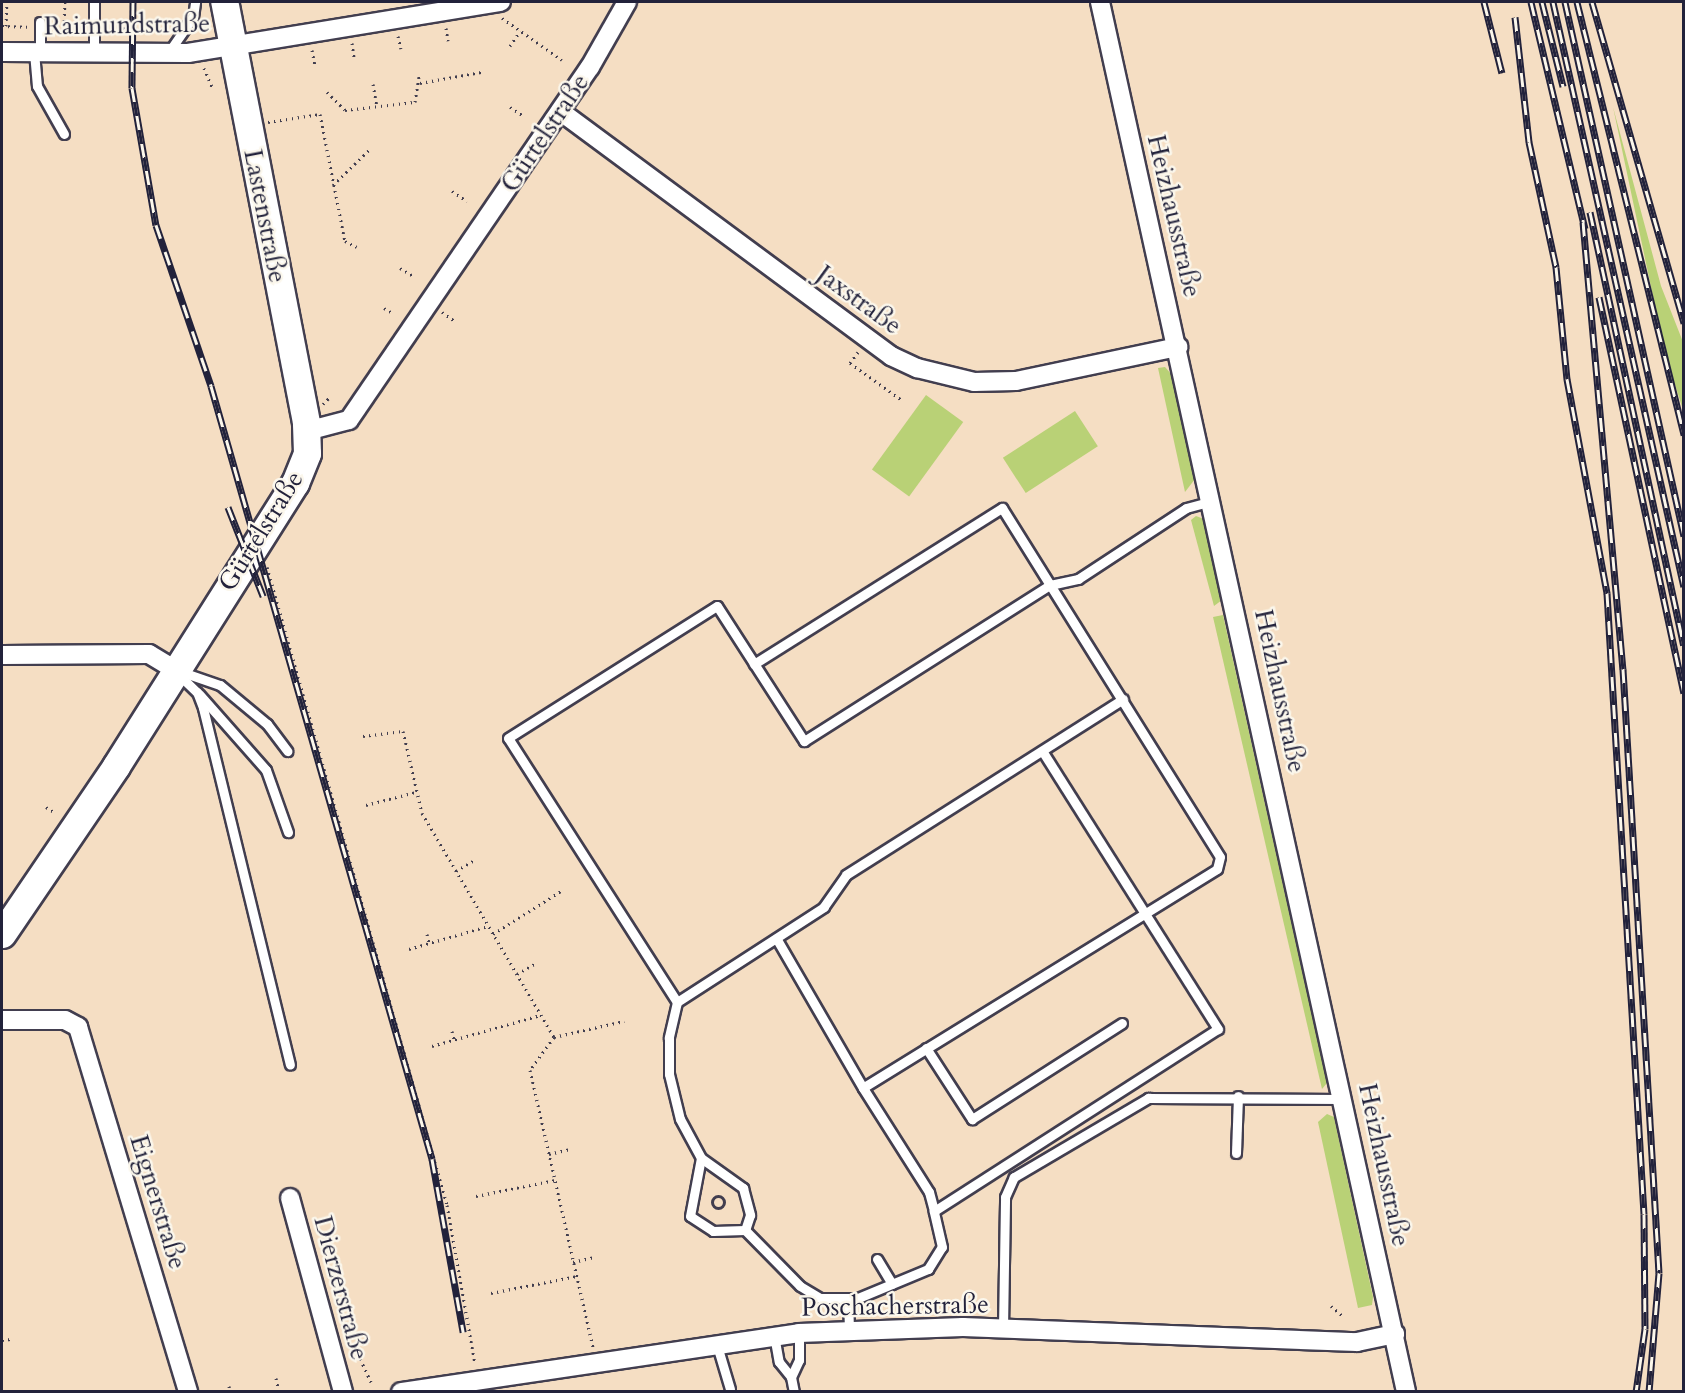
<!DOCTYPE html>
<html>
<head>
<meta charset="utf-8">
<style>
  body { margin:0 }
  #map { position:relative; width:1685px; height:1393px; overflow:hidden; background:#f5dec3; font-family:Cardo,serif }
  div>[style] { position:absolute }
  .green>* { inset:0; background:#b9d176; transform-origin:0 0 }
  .path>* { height:3px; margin-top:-1.5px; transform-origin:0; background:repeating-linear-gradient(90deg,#423e4f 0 1.5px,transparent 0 6px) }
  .path>.ring { margin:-1.5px; padding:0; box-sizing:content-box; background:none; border:3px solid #423e4f; border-radius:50% }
  .roads { filter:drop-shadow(2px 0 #423e4f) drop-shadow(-2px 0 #423e4f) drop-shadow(0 2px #423e4f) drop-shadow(0 -2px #423e4f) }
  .lane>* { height:9px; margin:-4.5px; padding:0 4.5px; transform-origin:4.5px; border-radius:4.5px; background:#fff }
  .street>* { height:18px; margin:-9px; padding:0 9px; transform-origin:9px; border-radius:9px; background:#fff }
  .secondary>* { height:27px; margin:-13.5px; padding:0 13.5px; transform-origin:13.5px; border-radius:13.5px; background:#fff }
  .rail>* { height:7px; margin-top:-3.5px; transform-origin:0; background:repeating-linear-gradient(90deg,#fbf7ec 0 14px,#22223b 0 28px); box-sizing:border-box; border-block:2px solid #22223b }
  span { translate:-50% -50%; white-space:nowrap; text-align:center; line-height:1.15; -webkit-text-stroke:5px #fbf7ec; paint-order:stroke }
  .street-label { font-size:26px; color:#22223b }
  .frame { position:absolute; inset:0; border:3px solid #22223b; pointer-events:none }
</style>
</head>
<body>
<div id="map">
  <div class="green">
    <div style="clip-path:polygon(1613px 107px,1661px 286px,1683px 342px,1683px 410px,1665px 353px)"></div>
    <div style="clip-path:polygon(1165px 367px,1172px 375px,1195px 479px,1185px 492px,1158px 368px)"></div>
    <div style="left:926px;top:395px;width:46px;height:92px;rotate:36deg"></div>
    <div style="left:1075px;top:411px;width:42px;height:86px;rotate:57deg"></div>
    <div style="clip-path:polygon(1196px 516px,1204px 519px,1222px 600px,1214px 606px,1191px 520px)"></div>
    <div style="clip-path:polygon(1223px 615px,1327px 1083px,1322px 1089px,1213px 617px)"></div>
    <div style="clip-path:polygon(1327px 1114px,1334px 1117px,1373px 1297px,1372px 1305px,1358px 1308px,1318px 1122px)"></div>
  </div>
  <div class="path">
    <div style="left:502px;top:18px;width:73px;rotate:35deg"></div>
    <div style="left:2px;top:26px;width:25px;rotate:2deg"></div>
    <div style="left:6px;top:26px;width:24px;rotate:-88deg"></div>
    <div style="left:51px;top:27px;width:30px"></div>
    <div style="left:64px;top:27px;width:25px;rotate:-88deg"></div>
    <div style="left:105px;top:28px;width:66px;rotate:0.9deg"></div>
    <div style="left:446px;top:28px;width:13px;rotate:81deg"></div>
    <div style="left:398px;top:36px;width:13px;rotate:77deg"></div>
    <div style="left:352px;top:43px;width:15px;rotate:82deg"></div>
    <div style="left:510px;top:46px;width:18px;rotate:-56deg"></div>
    <div style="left:312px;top:50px;width:15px;rotate:79deg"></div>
    <div style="left:204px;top:68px;width:21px;rotate:67deg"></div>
    <div style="left:420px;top:83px;width:62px;rotate:-10.2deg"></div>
    <div style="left:373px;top:84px;width:22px;rotate:80deg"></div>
    <div style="left:327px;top:92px;width:25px;rotate:45deg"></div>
    <div style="left:345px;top:110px;width:70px;rotate:-6.5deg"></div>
    <div style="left:415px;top:102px;width:26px;rotate:-81deg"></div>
    <div style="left:510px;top:107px;width:17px;rotate:33deg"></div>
    <div style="left:268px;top:122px;width:53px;rotate:-8.7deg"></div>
    <div style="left:320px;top:114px;width:129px;rotate:78.9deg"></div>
    <div style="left:345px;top:241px;width:13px;rotate:27deg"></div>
    <div style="left:333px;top:185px;width:52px;rotate:-44.2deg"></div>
    <div style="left:452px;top:191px;width:18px;rotate:34deg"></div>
    <div style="left:400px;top:268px;width:17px;rotate:31deg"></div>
    <div style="left:384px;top:308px;width:8px;rotate:30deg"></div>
    <div style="left:442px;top:312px;width:16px;rotate:35deg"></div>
    <div style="left:858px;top:352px;width:14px;rotate:126deg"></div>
    <div style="left:850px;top:363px;width:65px;rotate:35.6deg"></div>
    <div style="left:323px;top:404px;width:10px;rotate:-45deg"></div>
    <div style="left:267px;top:567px;width:663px;rotate:74.24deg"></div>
    <div style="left:447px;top:1205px;width:161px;rotate:80deg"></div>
    <div style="left:363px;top:736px;width:40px;rotate:-7.1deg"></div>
    <div style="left:403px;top:731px;width:84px;rotate:77deg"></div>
    <div style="left:422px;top:813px;width:260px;rotate:59.5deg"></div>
    <div style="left:554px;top:1037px;width:72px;rotate:-12.9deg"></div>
    <div style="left:366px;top:805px;width:52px;rotate:-14.6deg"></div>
    <div style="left:46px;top:807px;width:9px;rotate:32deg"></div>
    <div style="left:456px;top:871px;width:21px;rotate:-31deg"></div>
    <div style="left:427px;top:934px;width:9px;rotate:77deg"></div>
    <div style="left:493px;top:934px;width:80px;rotate:-32.3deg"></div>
    <div style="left:409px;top:949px;width:82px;rotate:-16.2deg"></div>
    <div style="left:517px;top:974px;width:22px;rotate:-30deg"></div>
    <div style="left:452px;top:1031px;width:9px;rotate:77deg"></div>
    <div style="left:554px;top:1037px;width:41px;rotate:126deg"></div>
    <div style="left:530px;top:1070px;width:284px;rotate:77.2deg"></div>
    <div style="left:432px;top:1046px;width:113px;rotate:-15.9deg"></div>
    <div style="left:549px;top:1154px;width:23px;rotate:-13deg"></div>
    <div class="ring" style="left:712px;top:1196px;width:9px;height:9px"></div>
    <div style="left:476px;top:1196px;width:81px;rotate:-11.4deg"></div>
    <div style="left:573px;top:1262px;width:22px;rotate:-13deg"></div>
    <div style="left:491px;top:1293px;width:88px;rotate:-11.2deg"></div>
    <div style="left:1331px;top:1306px;width:16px;rotate:40deg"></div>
    <div style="left:2px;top:1340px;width:9px;rotate:-6deg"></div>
    <div style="left:276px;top:1378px;width:14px;rotate:78deg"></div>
    <div style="left:371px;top:1382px;width:29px;rotate:-115deg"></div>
    <div style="left:359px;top:1356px;width:12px;rotate:-76deg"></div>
    <div style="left:362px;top:1344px;width:10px;rotate:-24deg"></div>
    <div style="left:229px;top:1386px;width:6px;rotate:81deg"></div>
  </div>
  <div class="roads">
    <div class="lane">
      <div style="left:34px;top:52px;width:34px;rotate:85deg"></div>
      <div style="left:37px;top:86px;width:55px;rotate:60.6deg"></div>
      <div style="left:40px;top:52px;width:30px;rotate:-90deg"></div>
      <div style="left:94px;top:53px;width:51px;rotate:-90deg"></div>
      <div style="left:168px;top:53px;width:44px;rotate:-55.2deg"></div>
      <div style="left:193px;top:17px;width:15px;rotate:-82deg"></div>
      <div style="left:754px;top:664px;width:293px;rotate:-32.2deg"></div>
      <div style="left:1002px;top:508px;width:411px;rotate:58deg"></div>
      <div style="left:1220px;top:857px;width:12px;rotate:104deg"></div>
      <div style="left:1217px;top:869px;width:416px;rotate:148.3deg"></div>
      <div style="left:863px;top:1088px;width:173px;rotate:-120.1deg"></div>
      <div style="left:179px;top:671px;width:43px;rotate:18.9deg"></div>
      <div style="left:220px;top:685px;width:61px;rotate:39.7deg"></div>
      <div style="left:267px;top:724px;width:34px;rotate:53deg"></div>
      <div style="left:177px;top:673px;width:28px;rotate:44deg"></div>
      <div style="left:197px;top:692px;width:17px;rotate:69deg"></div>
      <div style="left:203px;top:708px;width:367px;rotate:76.3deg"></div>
      <div style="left:199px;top:694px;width:101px;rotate:48.6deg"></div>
      <div style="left:266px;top:770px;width:66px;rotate:70.5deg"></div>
      <div style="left:1123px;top:699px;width:328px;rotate:147.6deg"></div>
      <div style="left:846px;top:875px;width:39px;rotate:125deg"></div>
      <div style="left:824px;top:907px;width:175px;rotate:147.1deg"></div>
      <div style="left:677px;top:1002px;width:313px;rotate:-122.6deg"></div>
      <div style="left:508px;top:738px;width:247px;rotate:-32.3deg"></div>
      <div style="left:717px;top:606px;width:161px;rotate:57.2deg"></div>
      <div style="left:804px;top:741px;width:291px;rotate:-32.4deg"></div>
      <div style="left:1050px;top:585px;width:29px;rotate:-12deg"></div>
      <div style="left:1078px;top:579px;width:129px;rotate:-33.3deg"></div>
      <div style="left:1186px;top:508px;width:27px;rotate:-15deg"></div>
      <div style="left:677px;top:1002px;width:37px;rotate:103deg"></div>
      <div style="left:669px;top:1038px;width:36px;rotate:90deg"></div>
      <div style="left:669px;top:1074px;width:46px;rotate:76.3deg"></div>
      <div style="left:680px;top:1119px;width:44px;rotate:61.7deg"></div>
      <div style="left:926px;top:1048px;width:85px;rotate:57.1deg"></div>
      <div style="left:972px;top:1119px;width:178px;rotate:-32.6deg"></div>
      <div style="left:863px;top:1088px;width:123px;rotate:57.6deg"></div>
      <div style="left:929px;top:1192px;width:20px;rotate:75deg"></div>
      <div style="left:1236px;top:1153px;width:57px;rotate:-88deg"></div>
      <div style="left:701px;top:1158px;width:52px;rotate:35.5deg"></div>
      <div style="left:743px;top:1188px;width:28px;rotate:75deg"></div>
      <div style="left:750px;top:1215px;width:16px;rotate:108deg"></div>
      <div style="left:745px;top:1230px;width:32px;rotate:178deg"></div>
      <div style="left:713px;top:1231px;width:27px;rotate:-147deg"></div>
      <div style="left:690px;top:1216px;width:59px;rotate:-79.3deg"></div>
      <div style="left:745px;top:1230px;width:78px;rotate:45.5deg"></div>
      <div style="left:800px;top:1286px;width:23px;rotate:31deg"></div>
      <div style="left:820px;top:1298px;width:38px"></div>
      <div style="left:858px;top:1298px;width:76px;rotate:-22.5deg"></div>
      <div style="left:928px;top:1269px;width:26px;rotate:-58deg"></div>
      <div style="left:942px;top:1247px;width:37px;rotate:-103deg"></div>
      <div style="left:934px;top:1211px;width:337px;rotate:-32.7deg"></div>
      <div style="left:1218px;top:1029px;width:329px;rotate:-122.3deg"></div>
      <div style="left:877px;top:1259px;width:29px;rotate:59deg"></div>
      <div style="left:848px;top:1300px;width:30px;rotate:88deg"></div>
      <div style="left:1003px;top:1329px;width:132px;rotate:-89.1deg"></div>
      <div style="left:1005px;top:1197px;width:22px;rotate:-66deg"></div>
      <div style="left:1014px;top:1177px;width:156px;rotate:-30.5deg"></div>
      <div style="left:1148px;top:1098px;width:195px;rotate:0.3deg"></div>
      <div style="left:774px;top:1335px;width:27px;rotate:80deg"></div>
      <div style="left:779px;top:1362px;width:19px;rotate:51deg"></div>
      <div style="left:791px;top:1377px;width:15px;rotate:79deg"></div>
      <div style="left:716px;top:1342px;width:49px;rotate:73.4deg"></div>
      <div style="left:791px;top:1377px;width:19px;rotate:-65deg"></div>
      <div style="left:799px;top:1360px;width:27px;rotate:-90deg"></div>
    </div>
    <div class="street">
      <div style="left:1100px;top:2px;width:1423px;rotate:77.58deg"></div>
      <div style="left:2px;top:52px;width:186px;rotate:0.3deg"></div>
      <div style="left:188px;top:53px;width:317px;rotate:-9.3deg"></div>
      <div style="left:560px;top:111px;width:412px;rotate:36.5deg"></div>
      <div style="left:891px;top:356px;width:29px;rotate:25deg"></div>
      <div style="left:917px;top:368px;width:59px;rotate:13.8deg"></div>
      <div style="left:974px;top:382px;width:42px;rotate:-1.4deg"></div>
      <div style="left:1016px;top:381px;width:166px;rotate:-11.9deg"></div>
      <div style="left:307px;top:431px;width:43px;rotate:-14.7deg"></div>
      <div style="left:349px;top:420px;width:427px;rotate:-55.7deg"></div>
      <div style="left:590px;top:67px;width:75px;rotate:-60.4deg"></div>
      <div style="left:2px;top:655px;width:147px;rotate:-0.4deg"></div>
      <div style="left:149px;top:654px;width:29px;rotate:31deg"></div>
      <div style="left:2px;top:1020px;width:63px"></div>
      <div style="left:65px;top:1020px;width:15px;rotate:28deg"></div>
      <div style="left:78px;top:1027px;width:381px;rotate:73.2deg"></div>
      <div style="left:290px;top:1198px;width:201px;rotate:74.7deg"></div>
      <div style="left:401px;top:1392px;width:402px;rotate:-8.4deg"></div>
      <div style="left:799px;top:1333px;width:164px;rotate:-2.1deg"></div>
      <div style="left:963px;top:1327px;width:394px;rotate:2.2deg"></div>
      <div style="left:1357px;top:1342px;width:39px;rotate:-12deg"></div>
    </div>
    <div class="secondary">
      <div style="left:2px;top:934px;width:203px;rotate:-55.8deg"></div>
      <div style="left:116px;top:766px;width:335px;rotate:-57.7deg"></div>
      <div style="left:295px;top:483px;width:32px;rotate:-68deg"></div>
      <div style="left:307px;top:453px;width:31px;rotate:-92deg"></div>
      <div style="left:306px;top:422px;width:428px;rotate:-101deg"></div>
    </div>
  </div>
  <div class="rail">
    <div style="left:133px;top:2px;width:86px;rotate:90.7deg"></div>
    <div style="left:132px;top:88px;width:139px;rotate:80.1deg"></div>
    <div style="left:156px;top:225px;width:170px;rotate:71.1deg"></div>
    <div style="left:211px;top:386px;width:804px;rotate:74.04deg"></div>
    <div style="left:432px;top:1159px;width:176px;rotate:79.8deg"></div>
    <div style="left:1484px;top:2px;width:73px;rotate:75.8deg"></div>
    <div style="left:1531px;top:2px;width:233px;rotate:76.6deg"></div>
    <div style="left:1542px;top:2px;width:87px;rotate:76deg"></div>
    <div style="left:1553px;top:2px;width:599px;rotate:77.38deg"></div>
    <div style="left:1565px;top:2px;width:547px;rotate:77.44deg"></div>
    <div style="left:1577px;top:2px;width:446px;rotate:76.1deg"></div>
    <div style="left:1592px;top:2px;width:334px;rotate:74deg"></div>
    <div style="left:1515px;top:17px;width:126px;rotate:83.6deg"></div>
    <div style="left:1529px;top:142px;width:128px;rotate:77.8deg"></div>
    <div style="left:1556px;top:267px;width:113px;rotate:84.4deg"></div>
    <div style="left:1567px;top:379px;width:218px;rotate:79.4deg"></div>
    <div style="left:1607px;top:593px;width:622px;rotate:86.59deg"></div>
    <div style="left:1644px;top:1214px;width:115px;rotate:89.5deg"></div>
    <div style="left:1645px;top:1329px;width:64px;rotate:98.1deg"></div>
    <div style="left:1590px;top:212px;width:443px;rotate:77.8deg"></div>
    <div style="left:1583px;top:222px;width:449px;rotate:84.9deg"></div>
    <div style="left:1623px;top:669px;width:605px;rotate:86.59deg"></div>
    <div style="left:1659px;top:1273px;width:119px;rotate:94.8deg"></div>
    <div style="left:1599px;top:297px;width:405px;rotate:77.9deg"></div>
    <div style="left:228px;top:507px;width:96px;rotate:68.5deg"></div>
  </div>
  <div class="street-label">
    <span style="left:127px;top:25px;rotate:-1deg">Raimundstraße</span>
    <span style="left:545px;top:133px;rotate:-56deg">Gürtelstraße</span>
    <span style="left:265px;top:216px;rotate:79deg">Lastenstraße</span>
    <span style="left:1174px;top:216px;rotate:77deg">Heizhausstraße</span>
    <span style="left:859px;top:300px;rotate:36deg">Jaxstraße</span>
    <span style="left:261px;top:531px;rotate:-58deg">Gürtelstraße</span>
    <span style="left:1280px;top:691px;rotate:78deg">Heizhausstraße</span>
    <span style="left:1384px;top:1165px;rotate:78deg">Heizhausstraße</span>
    <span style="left:158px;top:1202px;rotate:73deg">Eignerstraße</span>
    <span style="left:341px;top:1288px;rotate:75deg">Dierzerstraße</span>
    <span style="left:895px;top:1306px;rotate:-1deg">Poschacherstraße</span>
  </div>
  <div class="frame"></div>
</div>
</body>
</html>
